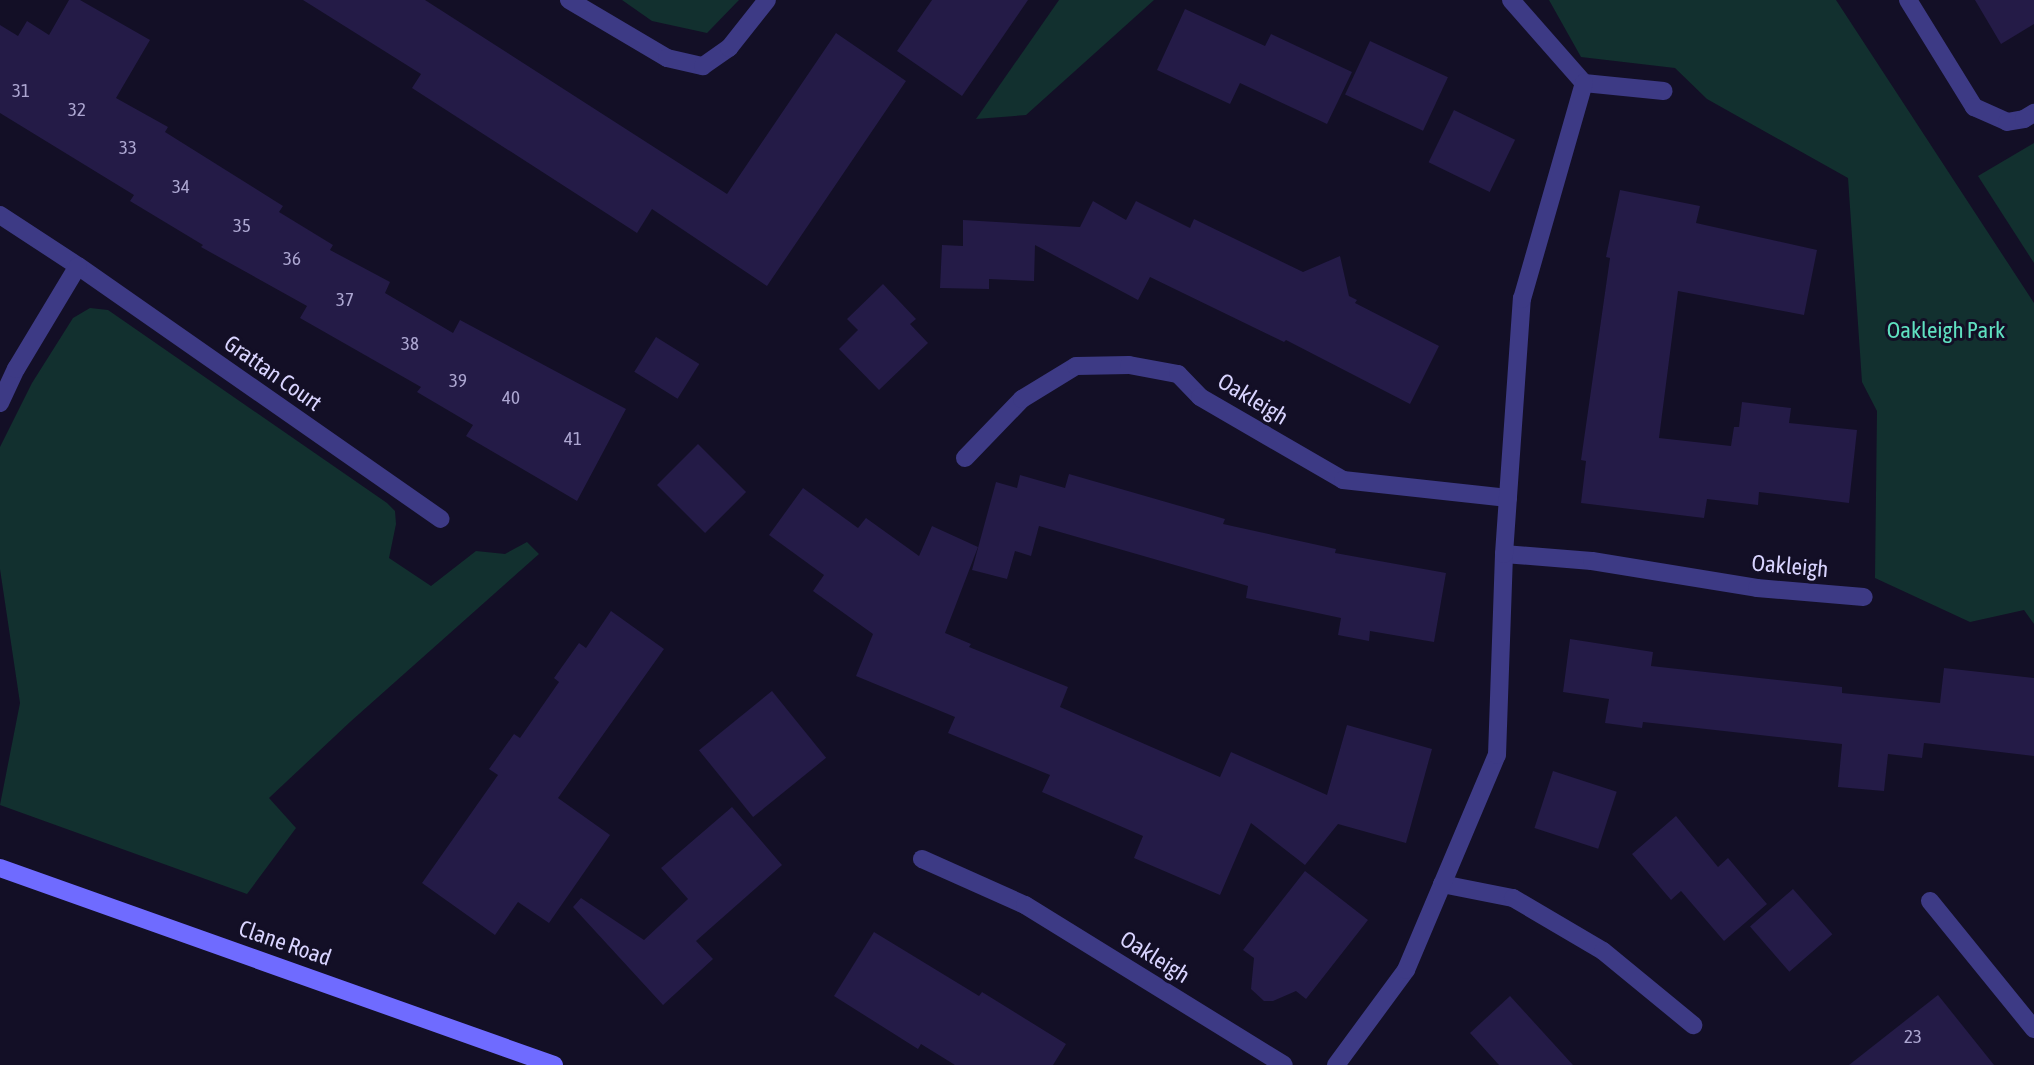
<!DOCTYPE html>
<html>
<head>
<meta charset="utf-8">
<style>
  body { margin:0 }
  #map { position:relative; width:2034px; height:1065px; overflow:hidden; background:#130f26; font-family:"Asap Condensed",sans-serif }
  div>[style] { position:absolute }
  .green>* { inset:0; background:#12302f }
  .building>* { inset:0; background:#241b47; transform-origin:0 0 }
  .minor>* { height:18px; margin:-9px; padding:0 9px; transform-origin:9px; border-radius:9px; background:#3d3a85 }
  .secondary>* { height:18px; margin:-9px; padding:0 9px; transform-origin:9px; border-radius:9px; background:#6f6bff }
  span { translate:-50% -50%; white-space:nowrap; text-align:center; line-height:1.15; -webkit-text-stroke:6px #130f26; paint-order:stroke }
  .number-label { font-size:19px; color:#aca6d1 }
  .number-label span { -webkit-text-stroke-width:0 }
  .park-label { font-size:23px; color:#5fe0c0 }
  .street-label { font-size:23px; color:#d9d4ff }
</style>
</head>
<body>
<div id="map">
  <div class="green">
    <div style="clip-path:polygon(622px 0,739px 0,707px 33px,652px 21px)"></div>
    <div style="clip-path:polygon(1059px 0,1154px 0,1026px 115px,976px 119px)"></div>
    <div style="clip-path:polygon(1549px 0,1836px 0,2034px 303px,2034px 624px,2024px 610px,1970px 622px,1875px 578px,1877px 411px,1862px 382px,1848px 178px,1707px 99px,1675px 68px,1581px 57px)"></div>
    <div style="clip-path:polygon(2034px 143px,2034px 263px,1978px 176px)"></div>
    <div style="clip-path:polygon(90px 308px,108px 310px,387px 503px,395px 511px,396px 524px,389px 558px,431px 586px,476px 551px,505px 554px,527px 542px,539px 554px,350px 722px,269px 798px,296px 828px,247px 894px,0 805px,20px 703px,0 569px,0 447px,32px 383px,73px 318px)"></div>
  </div>
  <div class="building">
    <div style="clip-path:polygon(69px 0,80px 0,150px 40px,116px 98px,168px 127px,165px 132px,283px 206px,279px 212px,333px 245px,330px 250px,390px 282px,385px 293px,453px 333px,460px 320px,626px 409px,577px 501px,466px 436px,473px 425px,417px 392px,421px 387px,300px 318px,307px 306px,201px 247px,203px 245px,130px 201px,134px 195px,0 113px,0 25px,18px 36px,27px 21px,49px 35px)"></div>
    <div style="clip-path:polygon(303px 0,425px 0,727px 194px,836px 33px,906px 81px,767px 286px,652px 209px,637px 233px,412px 88px,421px 74px)"></div>
    <div style="clip-path:polygon(932px 0,1028px 0,962px 96px,897px 51px)"></div>
    <div style="clip-path:polygon(1975px 0,2034px 0,2034px 24px,2001px 44px)"></div>
    <div style="clip-path:polygon(1185px 9px,1265px 46px,1271px 34px,1352px 72px,1327px 124px,1240px 83px,1230px 104px,1157px 70px)"></div>
    <div style="left:1370px;top:41px;width:86px;height:59px;rotate:25deg"></div>
    <div style="left:1454px;top:110px;width:68px;height:58px;rotate:26deg"></div>
    <div style="clip-path:polygon(1620px 190px,1700px 206px,1696px 223px,1817px 250px,1804px 315px,1678px 291px,1659px 438px,1731px 446px,1734px 427px,1739px 427px,1742px 402px,1791px 408px,1789px 423px,1857px 430px,1849px 503px,1759px 492px,1758px 505px,1707px 499px,1704px 518px,1581px 503px,1586px 461px,1581px 460px,1610px 258px,1606px 257px)"></div>
    <div style="clip-path:polygon(1093px 201px,1126px 220px,1136px 201px,1190px 228px,1194px 219px,1303px 272px,1340px 256px,1349px 296px,1357px 300px,1355px 303px,1439px 346px,1410px 404px,1286px 340px,1284px 342px,1150px 277px,1138px 300px,1035px 245px,1034px 281px,989px 279px,989px 289px,940px 288px,942px 245px,963px 246px,963px 220px,1080px 227px)"></div>
    <div style="clip-path:polygon(883px 284px,916px 319px,910px 324px,928px 343px,879px 390px,839px 349px,858px 330px,847px 319px)"></div>
    <div style="left:656px;top:337px;width:51px;height:41px;rotate:32deg"></div>
    <div style="left:698px;top:444px;width:68px;height:58px;rotate:45deg"></div>
    <div style="clip-path:polygon(1069px 474px,1225px 519px,1223px 524px,1336px 549px,1335px 553px,1446px 573px,1434px 642px,1370px 631px,1369px 641px,1338px 635px,1341px 618px,1246px 598px,1248px 586px,1039px 526px,1031px 556px,1015px 551px,1007px 579px,972px 570px,996px 482px,1017px 488px,1020px 475px,1065px 488px)"></div>
    <div style="clip-path:polygon(803px 488px,858px 528px,866px 518px,919px 556px,932px 526px,978px 547px,945px 633px,971px 644px,969px 647px,1068px 687px,1060px 707px,1220px 777px,1231px 752px,1327px 795px,1347px 725px,1432px 749px,1406px 843px,1338px 824px,1305px 865px,1251px 823px,1220px 895px,1134px 858px,1143px 836px,1042px 792px,1050px 775px,948px 733px,955px 717px,856px 676px,873px 634px,813px 591px,824px 575px,769px 535px)"></div>
    <div style="clip-path:polygon(611px 611px,664px 649px,558px 798px,610px 835px,549px 923px,518px 902px,495px 935px,422px 883px,498px 775px,489px 769px,514px 734px,520px 738px,559px 682px,554px 678px,579px 643px,586px 648px)"></div>
    <div style="clip-path:polygon(1570px 639px,1653px 652px,1651px 666px,1842px 687px,1842px 693px,1940px 703px,1944px 668px,2034px 678px,2034px 756px,1924px 743px,1922px 758px,1888px 754px,1884px 791px,1838px 787px,1842px 744px,1643px 722px,1642px 728px,1605px 723px,1609px 699px,1563px 692px)"></div>
    <div style="left:772px;top:691px;width:86px;height:94px;rotate:51deg"></div>
    <div style="left:1553px;top:771px;width:67px;height:60px;rotate:18deg"></div>
    <div style="clip-path:polygon(732px 807px,782px 865px,696px 941px,713px 959px,663px 1005px,573px 907px,581px 898px,644px 940px,688px 899px,661px 868px)"></div>
    <div style="clip-path:polygon(1676px 816px,1718px 867px,1728px 858px,1767px 904px,1724px 941px,1681px 891px,1671px 900px,1632px 854px)"></div>
    <div style="clip-path:polygon(1305px 871px,1368px 920px,1306px 999px,1296px 991px,1273px 1001px,1264px 1001px,1251px 989px,1254px 958px,1243px 950px)"></div>
    <div style="left:1793px;top:889px;width:60px;height:57px;rotate:49deg"></div>
    <div style="clip-path:polygon(874px 932px,979px 996px,982px 992px,1066px 1044px,1053px 1065px,955px 1065px,921px 1044px,918px 1049px,834px 996px)"></div>
    <div style="clip-path:polygon(1938px 995px,1994px 1065px,1849px 1065px)"></div>
    <div style="clip-path:polygon(1510px 996px,1573px 1065px,1499px 1065px,1470px 1033px)"></div>
  </div>
  <div class="minor">
    <div style="left:569px;top:0;width:114px;rotate:30.6deg"></div>
    <div style="left:667px;top:58px;width:37px;rotate:13deg"></div>
    <div style="left:703px;top:66px;width:32px;rotate:-35deg"></div>
    <div style="left:729px;top:48px;width:61px;rotate:-51.6deg"></div>
    <div style="left:1511px;top:0;width:111px;rotate:48.7deg"></div>
    <div style="left:1908px;top:0;width:126px;rotate:58.3deg"></div>
    <div style="left:1974px;top:107px;width:36px;rotate:24deg"></div>
    <div style="left:2007px;top:122px;width:17px;rotate:-10deg"></div>
    <div style="left:2024px;top:119px;width:12px;rotate:-31deg"></div>
    <div style="left:1584px;top:83px;width:80px;rotate:5.7deg"></div>
    <div style="left:0;top:215px;width:93px;rotate:33.2deg"></div>
    <div style="left:78px;top:266px;width:442px;rotate:34.9deg"></div>
    <div style="left:0;top:403px;width:38px;rotate:-65deg"></div>
    <div style="left:16px;top:369px;width:120px;rotate:-59deg"></div>
    <div style="left:965px;top:458px;width:82px;rotate:-46deg"></div>
    <div style="left:1022px;top:399px;width:63px;rotate:-31.4deg"></div>
    <div style="left:1076px;top:366px;width:53px;rotate:-1.1deg"></div>
    <div style="left:1129px;top:365px;width:50px;rotate:10.4deg"></div>
    <div style="left:1178px;top:374px;width:32px;rotate:46deg"></div>
    <div style="left:1200px;top:397px;width:165px;rotate:30.1deg"></div>
    <div style="left:1343px;top:480px;width:166px;rotate:6.2deg"></div>
    <div style="left:1504px;top:554px;width:88px;rotate:4.5deg"></div>
    <div style="left:1592px;top:561px;width:167px;rotate:9.3deg"></div>
    <div style="left:1757px;top:588px;width:107px;rotate:4.8deg"></div>
    <div style="left:922px;top:859px;width:113px;rotate:24.1deg"></div>
    <div style="left:1025px;top:905px;width:304px;rotate:31.7deg"></div>
    <div style="left:1442px;top:884px;width:72px;rotate:11.2deg"></div>
    <div style="left:1513px;top:898px;width:104px;rotate:30.5deg"></div>
    <div style="left:1603px;top:951px;width:117px;rotate:39.4deg"></div>
    <div style="left:1930px;top:901px;width:165px;rotate:50.9deg"></div>
    <div style="left:1336px;top:1065px;width:118px;rotate:-53.6deg"></div>
    <div style="left:1406px;top:970px;width:233px;rotate:-67.1deg"></div>
    <div style="left:1497px;top:755px;width:201px;rotate:-88deg"></div>
    <div style="left:1504px;top:554px;width:256px;rotate:-86deg"></div>
    <div style="left:1522px;top:299px;width:225px;rotate:-74deg"></div>
  </div>
  <div class="secondary">
    <div style="left:0;top:868px;width:588px;rotate:19.58deg"></div>
  </div>
  <div class="number-label">
    <span style="left:21px;top:91px">31</span>
    <span style="left:77px;top:110px">32</span>
    <span style="left:128px;top:148px">33</span>
    <span style="left:181px;top:187px">34</span>
    <span style="left:242px;top:226px">35</span>
    <span style="left:292px;top:259px">36</span>
    <span style="left:345px;top:300px">37</span>
    <span style="left:410px;top:344px">38</span>
    <span style="left:458px;top:381px">39</span>
    <span style="left:511px;top:398px">40</span>
    <span style="left:573px;top:439px">41</span>
    <span style="left:1913px;top:1037px">23</span>
  </div>
  <div class="park-label">
    <span style="left:1946px;top:330px">Oakleigh Park</span>
  </div>
  <div class="street-label">
    <span style="left:273px;top:373px;rotate:35deg">Grattan Court</span>
    <span style="left:1253px;top:399px;rotate:31deg">Oakleigh</span>
    <span style="left:1790px;top:566px;rotate:5deg">Oakleigh</span>
    <span style="left:285px;top:943px;rotate:19deg">Clane Road</span>
    <span style="left:1155px;top:957px;rotate:32deg">Oakleigh</span>
  </div>
</div>
</body>
</html>
